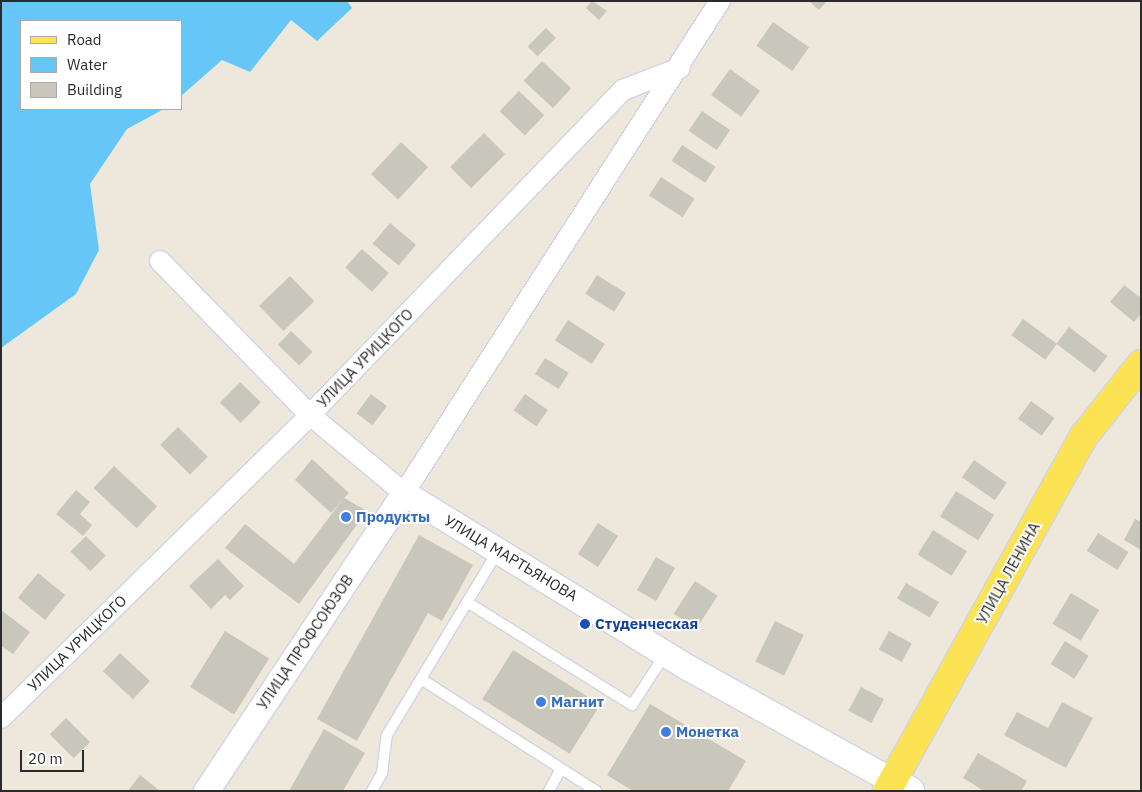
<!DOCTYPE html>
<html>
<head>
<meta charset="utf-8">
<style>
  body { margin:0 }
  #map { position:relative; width:1142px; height:792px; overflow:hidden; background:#eee8dc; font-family:"IBM Plex Sans",sans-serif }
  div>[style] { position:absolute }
  .water>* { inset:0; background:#67c6f8 }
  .building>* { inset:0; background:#c9c6bb; transform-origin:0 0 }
  .roads { filter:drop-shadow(1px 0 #d2d4e5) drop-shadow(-1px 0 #d2d4e5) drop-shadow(0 1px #d2d4e5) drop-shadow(0 -1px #d2d4e5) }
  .service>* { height:10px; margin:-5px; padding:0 5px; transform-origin:5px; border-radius:5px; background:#fff }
  .minor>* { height:20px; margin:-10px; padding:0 10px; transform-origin:10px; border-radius:10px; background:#fff }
  .tertiary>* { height:25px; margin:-12.5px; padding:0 12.5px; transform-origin:12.5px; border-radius:12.5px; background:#fff }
  .secondary>* { height:28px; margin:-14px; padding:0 14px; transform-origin:14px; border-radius:14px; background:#fff }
  .primary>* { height:28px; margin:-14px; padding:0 14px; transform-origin:14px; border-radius:14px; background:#fce354 }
  .dots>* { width:14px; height:14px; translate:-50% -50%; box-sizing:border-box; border:2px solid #fff; border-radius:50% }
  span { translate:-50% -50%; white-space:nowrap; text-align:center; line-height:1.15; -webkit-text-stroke:4px #fff; paint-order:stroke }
  .street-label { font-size:15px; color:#2b2b2b }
  .shop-label { font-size:15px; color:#366cbe; font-weight:700 }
  .left { translate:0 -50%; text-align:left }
  .transit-label { font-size:15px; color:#164399; font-weight:700 }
  .frame { position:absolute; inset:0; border:2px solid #2b2b2b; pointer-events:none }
  .legend { position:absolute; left:20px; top:20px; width:162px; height:90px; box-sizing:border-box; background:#fff; border:1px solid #aaa; margin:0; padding:6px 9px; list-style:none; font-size:15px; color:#2b2b2b }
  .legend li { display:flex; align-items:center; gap:10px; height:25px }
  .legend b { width:25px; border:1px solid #aaa }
  .scale { position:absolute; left:20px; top:750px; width:64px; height:22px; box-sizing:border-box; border:2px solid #2b2b2b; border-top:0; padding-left:6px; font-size:15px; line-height:18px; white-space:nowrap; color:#2b2b2b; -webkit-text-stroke:4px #fff; paint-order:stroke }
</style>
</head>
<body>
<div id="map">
  <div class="water">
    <div style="clip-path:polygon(1px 1px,347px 1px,352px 8px,317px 41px,291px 20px,250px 72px,222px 60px,181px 96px,181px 21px,21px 21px,21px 109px,164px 109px,127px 129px,90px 184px,99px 250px,76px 294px,1px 348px)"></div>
  </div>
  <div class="building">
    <div style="clip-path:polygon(592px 1px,607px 11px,599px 20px,586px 8px)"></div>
    <div style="clip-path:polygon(809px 1px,827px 1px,819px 10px)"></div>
    <div style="left:773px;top:22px;width:44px;height:29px;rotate:35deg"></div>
    <div style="left:546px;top:28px;width:14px;height:26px;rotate:45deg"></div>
    <div style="left:542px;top:61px;width:40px;height:27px;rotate:43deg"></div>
    <div style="left:730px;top:69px;width:37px;height:32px;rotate:36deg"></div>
    <div style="left:519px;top:91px;width:35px;height:28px;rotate:44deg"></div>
    <div style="left:702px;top:111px;width:34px;height:24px;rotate:34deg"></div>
    <div style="left:484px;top:133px;width:30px;height:48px;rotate:45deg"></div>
    <div style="left:401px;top:142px;width:37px;height:44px;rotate:43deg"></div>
    <div style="left:682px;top:145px;width:40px;height:19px;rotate:33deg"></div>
    <div style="left:661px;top:177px;width:40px;height:22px;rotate:33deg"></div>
    <div style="left:390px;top:223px;width:34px;height:27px;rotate:40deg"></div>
    <div style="left:362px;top:249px;width:36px;height:25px;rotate:42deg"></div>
    <div style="left:597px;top:275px;width:34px;height:22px;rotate:32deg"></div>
    <div style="left:290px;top:276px;width:35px;height:43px;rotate:46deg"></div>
    <div style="clip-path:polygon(1124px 285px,1141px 298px,1141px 314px,1134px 322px,1110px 302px)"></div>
    <div style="left:1023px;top:319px;width:42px;height:20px;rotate:36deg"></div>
    <div style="left:568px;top:320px;width:44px;height:24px;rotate:33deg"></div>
    <div style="left:1069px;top:327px;width:48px;height:21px;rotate:37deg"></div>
    <div style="left:291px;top:331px;width:30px;height:19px;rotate:44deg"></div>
    <div style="left:545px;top:358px;width:28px;height:19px;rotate:32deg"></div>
    <div style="left:240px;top:382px;width:29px;height:29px;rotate:44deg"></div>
    <div style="left:371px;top:394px;width:20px;height:24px;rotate:37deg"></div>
    <div style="left:525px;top:394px;width:28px;height:20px;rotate:35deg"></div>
    <div style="left:1031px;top:401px;width:29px;height:22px;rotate:36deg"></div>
    <div style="left:178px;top:427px;width:42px;height:25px;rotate:45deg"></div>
    <div style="clip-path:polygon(312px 459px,349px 493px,344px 498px,367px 511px,299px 604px,225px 548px,245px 524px,294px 564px,343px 499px,331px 513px,295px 480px)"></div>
    <div style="left:974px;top:460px;width:40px;height:21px;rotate:35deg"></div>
    <div style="left:114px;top:466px;width:59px;height:30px;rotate:43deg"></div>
    <div style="clip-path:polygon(76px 490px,90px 502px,80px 514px,92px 525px,83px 536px,56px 514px)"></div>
    <div style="left:956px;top:491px;width:45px;height:30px;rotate:32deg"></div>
    <div style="clip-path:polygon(1135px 519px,1141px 522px,1141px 550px,1124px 540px)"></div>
    <div style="left:598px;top:523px;width:24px;height:37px;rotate:33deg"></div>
    <div style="left:933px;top:530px;width:40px;height:29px;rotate:32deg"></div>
    <div style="left:1098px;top:533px;width:36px;height:21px;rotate:32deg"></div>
    <div style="clip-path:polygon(419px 535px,473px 565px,442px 621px,428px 613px,357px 741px,317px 719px)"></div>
    <div style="left:86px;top:536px;width:28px;height:22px;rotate:45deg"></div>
    <div style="left:656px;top:557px;width:22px;height:38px;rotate:30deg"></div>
    <div style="clip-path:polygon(218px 559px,244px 586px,230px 600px,225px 595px,211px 609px,189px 586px)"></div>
    <div style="left:38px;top:573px;width:35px;height:32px;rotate:39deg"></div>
    <div style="left:695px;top:581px;width:27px;height:39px;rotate:33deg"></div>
    <div style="left:906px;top:583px;width:38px;height:18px;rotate:30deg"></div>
    <div style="left:1071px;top:593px;width:33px;height:36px;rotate:31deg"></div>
    <div style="clip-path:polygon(1px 610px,30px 632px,13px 654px,1px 646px)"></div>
    <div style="left:775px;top:621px;width:32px;height:45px;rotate:26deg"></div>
    <div style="left:225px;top:631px;width:52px;height:66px;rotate:32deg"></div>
    <div style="left:889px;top:631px;width:26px;height:21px;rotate:29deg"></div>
    <div style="left:1065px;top:641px;width:28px;height:27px;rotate:32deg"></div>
    <div style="left:513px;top:650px;width:103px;height:58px;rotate:32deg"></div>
    <div style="left:120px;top:653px;width:41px;height:25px;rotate:43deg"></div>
    <div style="left:861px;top:687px;width:26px;height:27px;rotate:28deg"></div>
    <div style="clip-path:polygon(1062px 702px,1093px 718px,1066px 768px,1004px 735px,1017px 712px,1048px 728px)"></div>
    <div style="clip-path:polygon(650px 704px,746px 761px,728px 791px,633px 791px,607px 775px)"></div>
    <div style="left:66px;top:718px;width:34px;height:23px;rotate:45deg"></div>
    <div style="clip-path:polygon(324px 729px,365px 753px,343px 791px,289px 791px)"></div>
    <div style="clip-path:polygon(978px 753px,1027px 781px,1021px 791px,984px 791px,963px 778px)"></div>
    <div style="clip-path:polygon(140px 775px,160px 791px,128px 791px)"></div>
  </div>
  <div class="roads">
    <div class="service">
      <div style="left:467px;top:602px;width:195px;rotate:32deg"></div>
      <div style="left:632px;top:705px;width:62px;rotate:-56.8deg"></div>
      <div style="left:421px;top:679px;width:208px;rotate:32.6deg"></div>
      <div style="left:372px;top:791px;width:21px;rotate:-61deg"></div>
      <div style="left:382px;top:773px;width:38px;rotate:-83deg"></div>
      <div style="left:387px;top:735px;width:215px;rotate:-58.9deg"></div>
      <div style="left:549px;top:791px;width:24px;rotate:-62deg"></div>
    </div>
    <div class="minor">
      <div style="left:160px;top:261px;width:215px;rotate:45.8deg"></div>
      <div style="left:310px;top:415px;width:122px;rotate:39.7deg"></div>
      <div style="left:404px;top:493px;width:585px;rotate:-57.29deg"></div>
      <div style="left:1px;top:718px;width:433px;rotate:-44.4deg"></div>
      <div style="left:310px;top:415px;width:451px;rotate:-46.1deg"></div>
      <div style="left:623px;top:90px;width:61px;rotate:-21.1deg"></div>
    </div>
    <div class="tertiary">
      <div style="left:206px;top:791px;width:358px;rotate:-56.4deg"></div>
      <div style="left:404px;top:493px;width:332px;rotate:31.6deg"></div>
      <div style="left:687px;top:667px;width:235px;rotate:29deg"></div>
    </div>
    <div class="secondary">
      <div style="left:893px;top:781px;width:20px;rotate:30deg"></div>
    </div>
    <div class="primary">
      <div style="left:887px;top:791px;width:406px;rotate:-61deg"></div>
      <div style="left:1084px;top:436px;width:92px;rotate:-51.6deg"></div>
    </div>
  </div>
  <div class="dots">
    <div style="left:346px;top:517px;background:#3f7fe0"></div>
    <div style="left:585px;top:624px;background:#1a4fb4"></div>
    <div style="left:541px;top:702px;background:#3f7fe0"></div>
    <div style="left:666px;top:732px;background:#3f7fe0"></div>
  </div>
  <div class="street-label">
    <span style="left:365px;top:358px;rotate:-46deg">УЛИЦА УРИЦКОГО</span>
    <span style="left:511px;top:558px;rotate:31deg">УЛИЦА МАРТЬЯНОВА</span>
    <span style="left:1008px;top:573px;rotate:-61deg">УЛИЦА ЛЕНИНА</span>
    <span style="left:305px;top:642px;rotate:-56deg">УЛИЦА ПРОФСОЮЗОВ</span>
    <span style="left:77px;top:643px;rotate:-44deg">УЛИЦА УРИЦКОГО</span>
  </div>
  <div class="shop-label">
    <span class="left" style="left:356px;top:517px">Продукты</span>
    <span class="left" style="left:551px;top:702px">Магнит</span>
    <span class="left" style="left:676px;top:732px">Монетка</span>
  </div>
  <div class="transit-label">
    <span class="left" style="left:595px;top:624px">Студенческая</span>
  </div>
  <div class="frame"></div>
  <ul class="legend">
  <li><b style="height:6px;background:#fce354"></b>Road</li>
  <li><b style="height:14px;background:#67c6f8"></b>Water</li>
  <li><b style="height:14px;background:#c9c6bb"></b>Building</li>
  </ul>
  <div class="scale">20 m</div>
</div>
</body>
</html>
